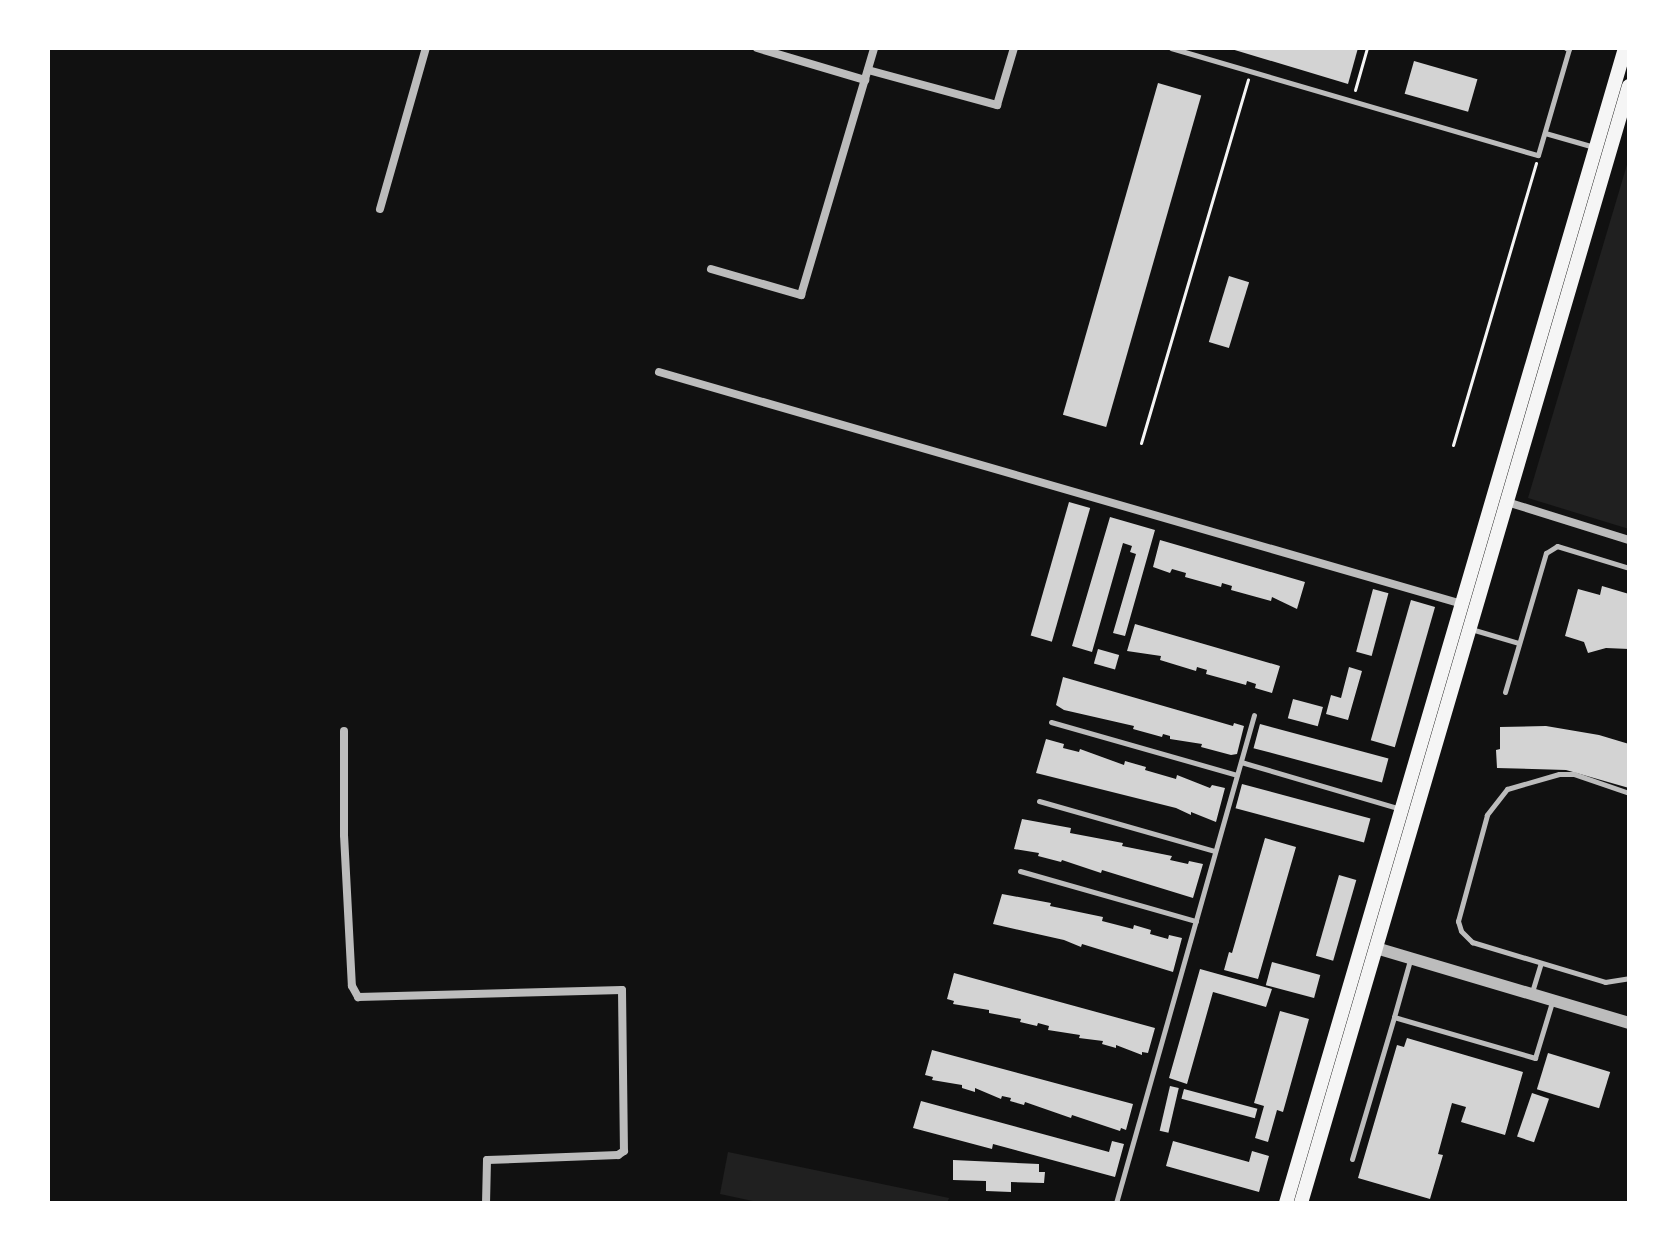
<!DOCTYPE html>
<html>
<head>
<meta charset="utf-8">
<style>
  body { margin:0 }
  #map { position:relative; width:1677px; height:1251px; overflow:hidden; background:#111; font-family:"Archivo Narrow",sans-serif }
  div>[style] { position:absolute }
  .green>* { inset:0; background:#202020 }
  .building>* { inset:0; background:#d3d3d3; transform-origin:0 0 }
  .path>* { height:3px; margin:-1.5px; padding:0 1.5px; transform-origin:1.5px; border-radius:1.5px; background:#f5f5f5 }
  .service>* { height:5px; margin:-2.5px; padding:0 2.5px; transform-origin:2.5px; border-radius:2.5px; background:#bcbcbc }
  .minor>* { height:8px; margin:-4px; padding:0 4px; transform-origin:4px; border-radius:4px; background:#bcbcbc }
  .tertiary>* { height:12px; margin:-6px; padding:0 6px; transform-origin:6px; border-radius:6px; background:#bcbcbc }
  .secondary>* { height:14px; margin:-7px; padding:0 7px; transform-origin:7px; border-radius:7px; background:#f5f5f5 }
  span { translate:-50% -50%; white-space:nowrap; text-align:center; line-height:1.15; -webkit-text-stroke:7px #fff; paint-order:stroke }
  .frame { position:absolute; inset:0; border:50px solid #fff; pointer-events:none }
</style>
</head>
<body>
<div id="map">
  <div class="green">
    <div style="clip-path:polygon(1629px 158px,1629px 529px,1528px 498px)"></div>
    <div style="clip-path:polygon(728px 1152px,949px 1198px,947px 1203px,762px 1203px,720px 1194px)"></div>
  </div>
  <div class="building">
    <div style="clip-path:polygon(1228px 48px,1358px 48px,1348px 84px)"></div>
    <div style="left:1414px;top:61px;width:66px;height:34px;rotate:16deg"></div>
    <div style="left:1158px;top:83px;width:45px;height:345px;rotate:16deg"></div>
    <div style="left:1229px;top:276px;width:21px;height:69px;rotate:17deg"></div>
    <div style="left:1069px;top:502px;width:22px;height:139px;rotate:16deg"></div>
    <div style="clip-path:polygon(1110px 517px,1155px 530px,1125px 636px,1113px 633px,1136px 554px,1130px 552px,1132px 546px,1123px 543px,1092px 652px,1072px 646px)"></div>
    <div style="clip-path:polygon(1160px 540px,1305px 582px,1297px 609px,1272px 597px,1271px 601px,1231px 590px,1232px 586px,1222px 583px,1221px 587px,1185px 577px,1186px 573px,1172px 569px,1170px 573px,1153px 567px)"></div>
    <div style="clip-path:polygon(1602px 586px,1629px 594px,1629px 649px,1606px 648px,1588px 653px,1584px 642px,1565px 636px,1578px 589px,1600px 595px)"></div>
    <div style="left:1373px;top:589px;width:16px;height:65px;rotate:15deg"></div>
    <div style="left:1411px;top:600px;width:25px;height:146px;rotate:16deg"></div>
    <div style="clip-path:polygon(1135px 624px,1280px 666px,1272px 693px,1255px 688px,1256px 684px,1247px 681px,1246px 685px,1206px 674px,1207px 670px,1197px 667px,1196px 671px,1160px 660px,1161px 656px,1127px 651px)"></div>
    <div style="left:1098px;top:649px;width:22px;height:15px;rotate:16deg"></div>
    <div style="clip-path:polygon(1349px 667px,1362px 671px,1348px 720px,1326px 714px,1331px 695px,1341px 698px)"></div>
    <div style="clip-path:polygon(1063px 677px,1233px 726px,1234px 723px,1244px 726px,1237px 754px,1231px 755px,1201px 747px,1202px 744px,1170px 739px,1170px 736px,1163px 734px,1162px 737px,1133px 729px,1134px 726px,1064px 710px,1056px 705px)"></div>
    <div style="left:1293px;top:699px;width:31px;height:20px;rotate:15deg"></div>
    <div style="left:1260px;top:724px;width:133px;height:25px;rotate:15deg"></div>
    <div style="clip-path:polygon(1546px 726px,1599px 735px,1629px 744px,1629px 788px,1566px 770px,1497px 768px,1496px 750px,1500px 749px,1500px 727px)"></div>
    <div style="clip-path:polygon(1046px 739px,1064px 744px,1063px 748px,1079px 752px,1080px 749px,1124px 765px,1125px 761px,1146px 767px,1145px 770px,1176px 779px,1177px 775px,1210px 788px,1212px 785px,1225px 788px,1216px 822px,1191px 812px,1191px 815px,1176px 808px,1036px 773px)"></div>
    <div style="left:1242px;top:784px;width:133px;height:25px;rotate:15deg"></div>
    <div style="clip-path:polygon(1022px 819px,1071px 828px,1070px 833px,1123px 843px,1122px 846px,1172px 856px,1170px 860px,1188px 864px,1189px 861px,1203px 864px,1193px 898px,1102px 870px,1101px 873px,1062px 860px,1061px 862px,1038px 856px,1039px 853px,1014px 849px)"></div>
    <div style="clip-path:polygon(1265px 838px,1296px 847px,1258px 979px,1224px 970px,1229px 952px,1232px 953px)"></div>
    <div style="left:1339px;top:875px;width:18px;height:84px;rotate:16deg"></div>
    <div style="clip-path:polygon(1002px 894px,1051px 903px,1050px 906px,1103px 917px,1102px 921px,1133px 929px,1134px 925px,1151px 930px,1150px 934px,1168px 939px,1169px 935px,1182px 938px,1173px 972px,1082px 944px,1081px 947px,1064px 940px,993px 924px)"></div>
    <div style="left:1272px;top:962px;width:50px;height:24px;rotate:15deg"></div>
    <div style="clip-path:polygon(1200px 969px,1272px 989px,1266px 1007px,1213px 992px,1187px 1084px,1169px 1078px)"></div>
    <div style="clip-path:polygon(954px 973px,1155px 1028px,1148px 1053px,1142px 1052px,1142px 1055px,1116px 1045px,1116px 1048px,1102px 1044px,1103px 1041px,1079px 1038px,1080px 1035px,1048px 1030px,1049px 1026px,1038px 1023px,1037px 1026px,1020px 1022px,1021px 1019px,989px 1013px,989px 1010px,953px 1004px,954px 1001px,947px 999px)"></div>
    <div style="clip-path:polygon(1280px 1011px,1309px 1019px,1283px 1112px,1277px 1110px,1268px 1142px,1255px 1138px,1264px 1106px,1254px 1103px)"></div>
    <div style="clip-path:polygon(1407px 1038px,1523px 1072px,1505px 1135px,1461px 1122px,1466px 1107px,1452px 1103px,1438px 1154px,1443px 1155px,1430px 1199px,1358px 1178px,1397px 1045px,1404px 1047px)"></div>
    <div style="clip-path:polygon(932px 1050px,1133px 1104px,1126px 1130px,1121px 1128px,1120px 1131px,1072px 1115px,1071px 1118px,1025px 1102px,1024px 1105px,1010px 1101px,1011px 1098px,1002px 1096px,1001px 1099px,975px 1088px,975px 1092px,962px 1088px,962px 1085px,932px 1080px,933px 1077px,925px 1075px)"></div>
    <div style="left:1548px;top:1053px;width:65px;height:38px;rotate:17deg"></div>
    <div style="left:1170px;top:1086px;width:9px;height:46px;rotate:13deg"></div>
    <div style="left:1184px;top:1089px;width:76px;height:10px;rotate:15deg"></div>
    <div style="left:1532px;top:1093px;width:18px;height:46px;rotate:19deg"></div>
    <div style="clip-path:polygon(921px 1101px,1109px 1152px,1112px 1141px,1124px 1144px,1115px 1177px,993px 1144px,992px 1149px,913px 1128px)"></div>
    <div style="clip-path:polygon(1173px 1141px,1249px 1162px,1252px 1151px,1269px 1156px,1259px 1192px,1166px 1166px)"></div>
    <div style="clip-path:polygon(953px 1160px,1039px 1164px,1039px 1172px,1045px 1172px,1044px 1183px,1011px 1182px,1011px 1192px,986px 1191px,986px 1181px,953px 1180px)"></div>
  </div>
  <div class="path">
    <div style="left:1355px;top:90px;width:44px;rotate:-74.1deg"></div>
    <div style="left:1141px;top:443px;width:379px;rotate:-73.6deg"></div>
    <div style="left:1453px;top:445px;width:294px;rotate:-73.6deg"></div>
  </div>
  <div class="service">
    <div style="left:1171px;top:48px;width:382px;rotate:16.3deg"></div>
    <div style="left:1538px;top:155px;width:110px;rotate:-73.7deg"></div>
    <div style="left:1569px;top:49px;width:3px;rotate:-162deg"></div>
    <div style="left:1545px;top:133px;width:51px;rotate:15.9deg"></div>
    <div style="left:1471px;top:629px;width:50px;rotate:16.3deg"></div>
    <div style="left:1505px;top:692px;width:145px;rotate:-73.6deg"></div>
    <div style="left:1546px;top:553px;width:13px;rotate:-32deg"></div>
    <div style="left:1557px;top:546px;width:75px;rotate:17deg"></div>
    <div style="left:1051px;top:722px;width:193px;rotate:15.9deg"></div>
    <div style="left:1241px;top:762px;width:167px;rotate:16.4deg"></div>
    <div style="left:1629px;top:793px;width:58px;rotate:-160.9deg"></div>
    <div style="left:1574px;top:774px;width:15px;rotate:180deg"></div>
    <div style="left:1559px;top:774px;width:54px;rotate:163.9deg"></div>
    <div style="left:1507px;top:789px;width:33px;rotate:128deg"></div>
    <div style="left:1487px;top:815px;width:110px;rotate:105.3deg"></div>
    <div style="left:1458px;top:921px;width:10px;rotate:73deg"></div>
    <div style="left:1461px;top:931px;width:16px;rotate:45deg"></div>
    <div style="left:1472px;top:942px;width:139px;rotate:16.7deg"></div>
    <div style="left:1605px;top:982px;width:24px;rotate:-9deg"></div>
    <div style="left:1039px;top:801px;width:183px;rotate:15.9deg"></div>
    <div style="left:1020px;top:871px;width:183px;rotate:15.9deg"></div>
    <div style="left:1532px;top:992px;width:30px;rotate:-73deg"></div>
    <div style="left:1394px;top:1017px;width:59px;rotate:-74.3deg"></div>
    <div style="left:1352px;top:1159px;width:148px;rotate:-73.5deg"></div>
    <div style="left:1394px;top:1017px;width:147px;rotate:16.2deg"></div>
    <div style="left:1535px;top:1058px;width:59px;rotate:-73.1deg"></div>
    <div style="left:1116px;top:1203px;width:507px;rotate:-74.21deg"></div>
  </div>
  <div class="minor">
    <div style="left:757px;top:48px;width:113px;rotate:16.5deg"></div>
    <div style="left:868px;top:70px;width:134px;rotate:15.2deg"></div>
    <div style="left:997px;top:105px;width:59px;rotate:-73.4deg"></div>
    <div style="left:380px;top:209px;width:167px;rotate:-74.1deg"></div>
    <div style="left:711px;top:269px;width:94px;rotate:16.1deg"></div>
    <div style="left:801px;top:295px;width:258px;rotate:-73.5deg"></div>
    <div style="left:659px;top:372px;width:836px;rotate:16.11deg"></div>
    <div style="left:1507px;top:502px;width:128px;rotate:17.3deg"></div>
    <div style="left:344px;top:731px;width:104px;rotate:90deg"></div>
    <div style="left:344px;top:835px;width:151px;rotate:87deg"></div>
    <div style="left:352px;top:986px;width:13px;rotate:61deg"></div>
    <div style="left:358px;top:997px;width:264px;rotate:-1.5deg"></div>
    <div style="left:622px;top:990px;width:161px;rotate:89.3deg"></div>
    <div style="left:624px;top:1151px;width:7px;rotate:146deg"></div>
    <div style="left:618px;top:1155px;width:131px;rotate:177.8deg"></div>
    <div style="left:487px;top:1160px;width:43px;rotate:91.3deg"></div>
  </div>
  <div class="tertiary">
    <div style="left:1376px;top:948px;width:264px;rotate:16.5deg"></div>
  </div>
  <div class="secondary">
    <div style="left:1286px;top:1203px;width:1204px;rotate:-73.64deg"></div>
    <div style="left:1301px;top:1203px;width:1164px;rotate:-73.64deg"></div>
  </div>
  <div class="frame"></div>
</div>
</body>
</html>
